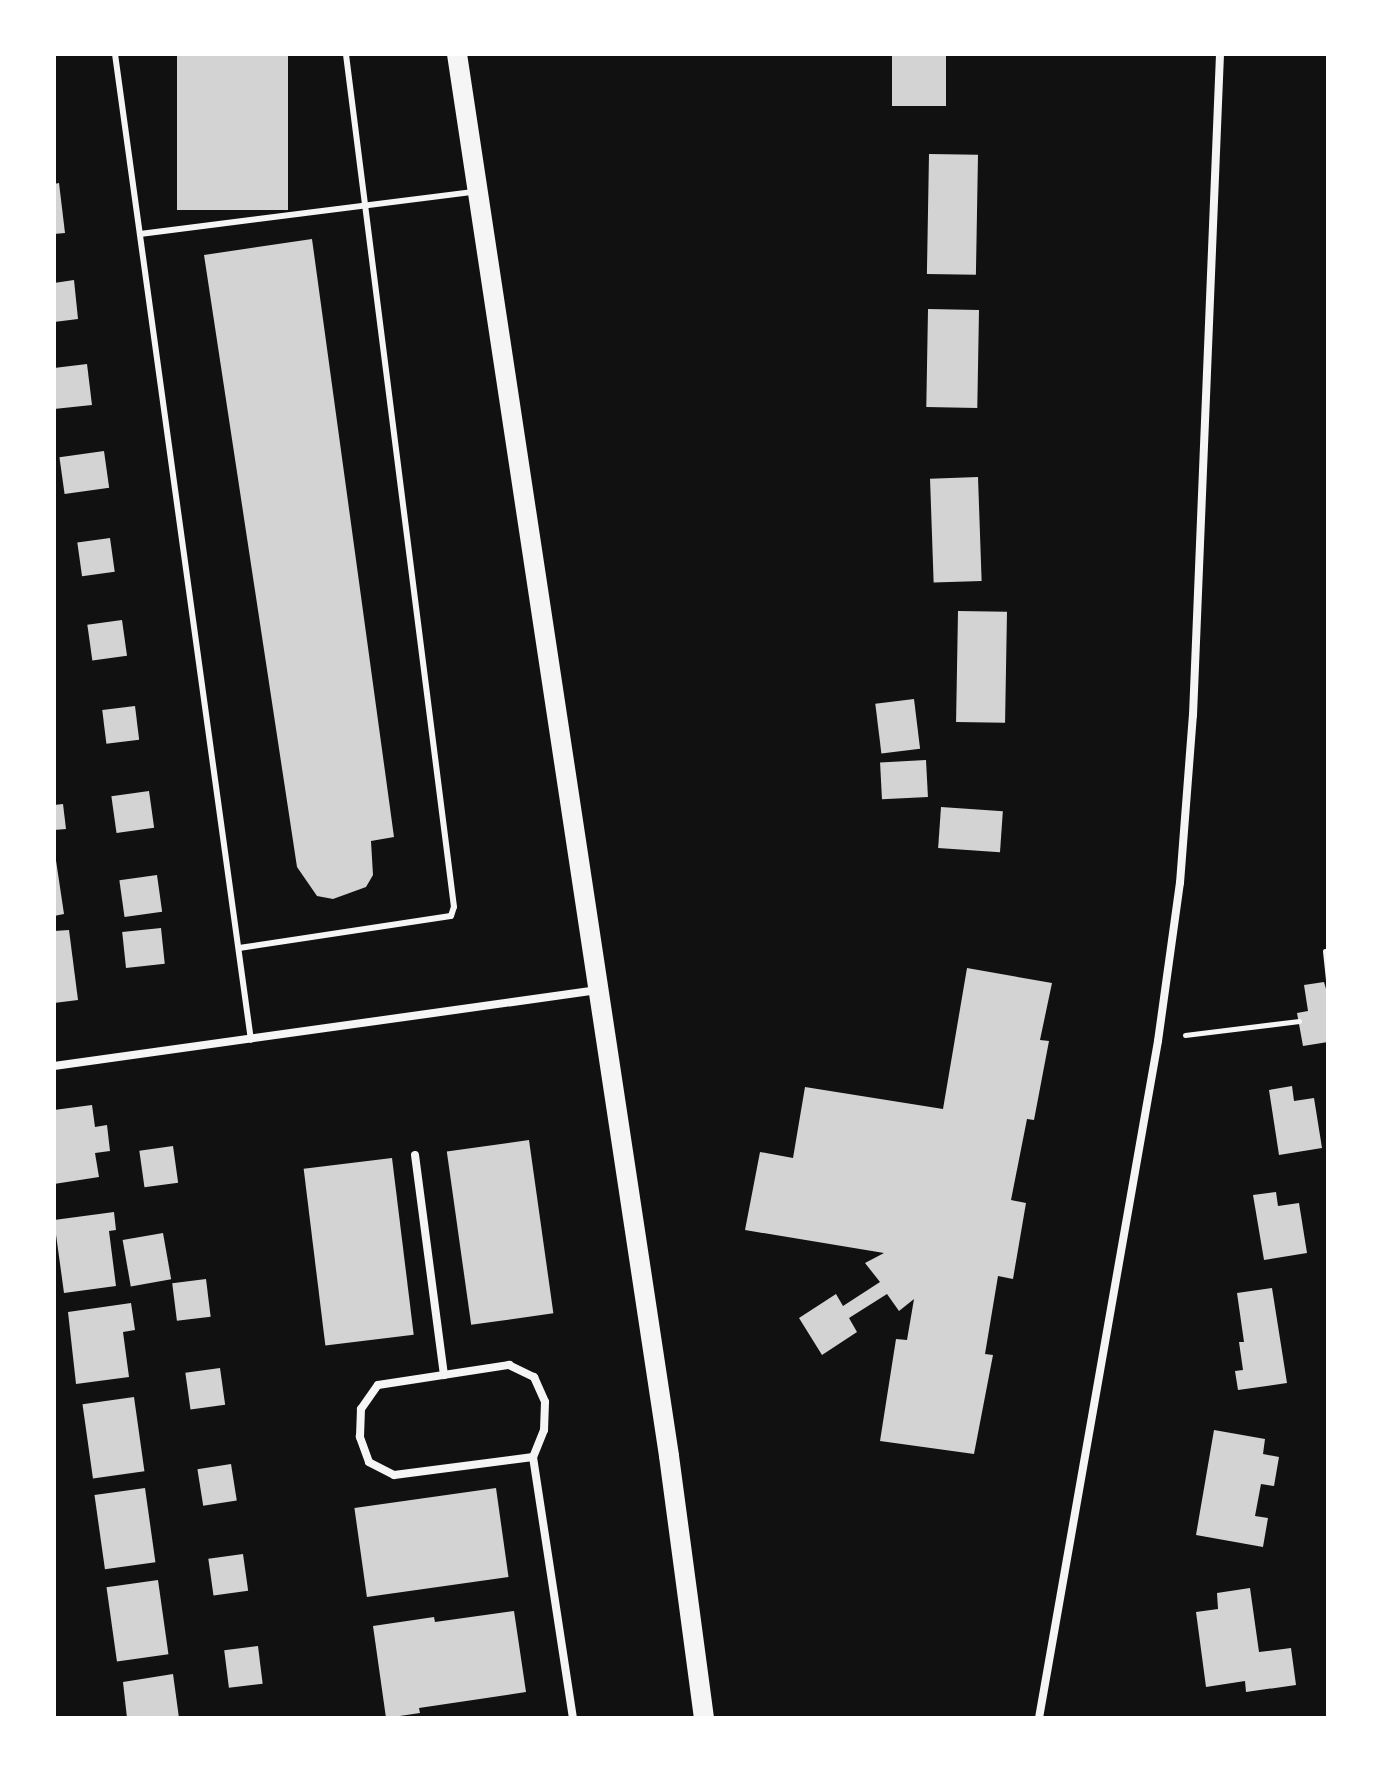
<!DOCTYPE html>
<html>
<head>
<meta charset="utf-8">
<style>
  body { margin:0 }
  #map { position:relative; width:1382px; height:1772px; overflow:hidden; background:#111; font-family:"PT Sans Narrow",sans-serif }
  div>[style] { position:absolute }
  .building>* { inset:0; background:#d3d3d3; transform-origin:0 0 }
  .path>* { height:5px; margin:-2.5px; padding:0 2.5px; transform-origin:2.5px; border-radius:2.5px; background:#f5f5f5 }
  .service>* { height:6px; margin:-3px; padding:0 3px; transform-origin:3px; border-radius:3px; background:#f5f5f5 }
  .minor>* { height:8px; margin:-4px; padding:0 4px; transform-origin:4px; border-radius:4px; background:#f5f5f5 }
  .primary>* { height:20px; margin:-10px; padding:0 10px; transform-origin:10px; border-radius:10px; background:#f5f5f5 }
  span { translate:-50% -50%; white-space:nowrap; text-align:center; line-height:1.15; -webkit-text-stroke:8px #fff; paint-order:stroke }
  .frame { position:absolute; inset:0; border:56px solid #fff; pointer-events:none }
</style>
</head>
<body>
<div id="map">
  <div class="building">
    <div style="left:177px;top:54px;width:111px;height:156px"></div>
    <div style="left:892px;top:54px;width:54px;height:52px"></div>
    <div style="left:929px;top:154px;width:49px;height:120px;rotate:1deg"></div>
    <div style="clip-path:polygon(59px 183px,65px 233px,54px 234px,54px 184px)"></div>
    <div style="clip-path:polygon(312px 239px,394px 837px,371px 841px,373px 875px,366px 887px,333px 899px,317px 896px,297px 867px,204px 255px)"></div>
    <div style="clip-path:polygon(74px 280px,78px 319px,54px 322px,54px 283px)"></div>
    <div style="left:979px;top:310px;width:98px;height:51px;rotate:91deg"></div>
    <div style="clip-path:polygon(87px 364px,92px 405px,54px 409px,54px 368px)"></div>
    <div style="left:104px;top:451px;width:37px;height:45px;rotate:82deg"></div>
    <div style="left:978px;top:477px;width:104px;height:48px;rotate:88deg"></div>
    <div style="left:110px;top:538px;width:34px;height:33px;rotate:82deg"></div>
    <div style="left:958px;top:611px;width:49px;height:111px;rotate:1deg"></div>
    <div style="left:122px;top:620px;width:36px;height:35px;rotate:82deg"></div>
    <div style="left:914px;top:699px;width:50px;height:39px;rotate:83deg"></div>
    <div style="left:135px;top:706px;width:34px;height:33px;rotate:83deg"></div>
    <div style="left:926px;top:760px;width:37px;height:46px;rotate:87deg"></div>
    <div style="left:149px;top:791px;width:37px;height:38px;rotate:82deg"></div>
    <div style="clip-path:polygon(63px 804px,66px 829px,54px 830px,54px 805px)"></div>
    <div style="left:941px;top:807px;width:62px;height:41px;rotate:4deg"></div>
    <div style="clip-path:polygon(54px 847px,64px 914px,54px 916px)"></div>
    <div style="left:157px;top:875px;width:37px;height:38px;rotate:82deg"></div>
    <div style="left:161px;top:928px;width:36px;height:39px;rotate:84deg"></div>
    <div style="clip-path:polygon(69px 930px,78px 1000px,54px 1003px,54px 931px)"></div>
    <div style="clip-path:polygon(967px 968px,1052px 983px,1040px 1040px,1049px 1041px,1034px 1120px,1027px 1119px,1011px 1200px,1026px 1203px,1013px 1279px,998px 1276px,985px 1354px,993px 1355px,974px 1454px,880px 1441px,896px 1339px,907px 1340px,914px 1299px,899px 1311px,887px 1294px,849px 1318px,857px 1332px,822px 1355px,799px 1318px,836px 1294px,843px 1306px,880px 1282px,865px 1263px,884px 1253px,745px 1230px,760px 1152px,793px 1158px,805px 1087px,943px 1109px)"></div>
    <div style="clip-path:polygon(1324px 982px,1328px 996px,1328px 1042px,1303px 1046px,1297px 1013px,1308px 1011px,1304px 985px)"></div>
    <div style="clip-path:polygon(1292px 1086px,1294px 1101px,1314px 1098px,1322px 1148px,1279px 1155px,1269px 1090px)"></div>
    <div style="clip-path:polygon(92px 1105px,95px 1127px,107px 1125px,110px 1151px,95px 1153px,99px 1177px,54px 1184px,54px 1110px)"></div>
    <div style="left:529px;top:1140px;width:175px;height:83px;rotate:82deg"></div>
    <div style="left:173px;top:1146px;width:37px;height:34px;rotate:82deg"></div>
    <div style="left:392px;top:1158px;width:178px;height:89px;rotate:83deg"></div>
    <div style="clip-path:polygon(1276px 1192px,1278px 1206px,1299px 1203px,1307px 1253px,1264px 1260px,1253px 1195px)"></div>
    <div style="clip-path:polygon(114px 1212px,116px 1230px,109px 1231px,116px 1286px,64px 1293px,54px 1220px)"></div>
    <div style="left:163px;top:1233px;width:47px;height:41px;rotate:80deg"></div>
    <div style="left:206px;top:1279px;width:38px;height:34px;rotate:83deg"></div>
    <div style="clip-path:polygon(1272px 1288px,1287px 1383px,1238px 1390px,1235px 1371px,1243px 1370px,1239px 1342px,1244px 1342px,1237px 1293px)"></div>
    <div style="clip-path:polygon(131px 1303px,135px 1330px,123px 1332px,129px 1377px,76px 1384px,68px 1312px)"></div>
    <div style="left:220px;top:1368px;width:37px;height:35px;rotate:82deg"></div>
    <div style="left:134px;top:1397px;width:75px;height:52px;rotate:82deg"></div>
    <div style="clip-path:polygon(1214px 1430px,1265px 1439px,1263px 1454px,1279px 1457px,1274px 1486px,1261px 1484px,1255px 1516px,1268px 1518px,1263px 1547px,1196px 1535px)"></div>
    <div style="left:231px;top:1464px;width:37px;height:34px;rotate:81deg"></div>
    <div style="left:145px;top:1488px;width:75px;height:51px;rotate:82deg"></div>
    <div style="left:496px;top:1488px;width:90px;height:143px;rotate:82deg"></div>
    <div style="left:243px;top:1554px;width:37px;height:35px;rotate:82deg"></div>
    <div style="left:158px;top:1580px;width:75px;height:52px;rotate:82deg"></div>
    <div style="clip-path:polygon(1250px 1588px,1259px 1652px,1291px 1648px,1296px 1685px,1246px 1692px,1245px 1681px,1206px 1687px,1196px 1612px,1218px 1609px,1217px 1593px)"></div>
    <div style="clip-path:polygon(514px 1611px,526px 1692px,419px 1708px,420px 1713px,386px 1718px,373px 1626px,434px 1617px,435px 1622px)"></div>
    <div style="left:258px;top:1646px;width:38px;height:34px;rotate:83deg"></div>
    <div style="clip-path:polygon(173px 1674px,179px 1718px,127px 1718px,123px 1682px)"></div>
  </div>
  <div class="path">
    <div style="left:1325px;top:951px;width:30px;rotate:84deg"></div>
    <div style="left:1185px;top:1035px;width:115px;rotate:-7deg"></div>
  </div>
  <div class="service">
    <div style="left:115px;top:54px;width:995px;rotate:82.15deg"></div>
    <div style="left:140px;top:234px;width:336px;rotate:-7.2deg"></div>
    <div style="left:239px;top:948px;width:214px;rotate:-8.6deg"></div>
    <div style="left:451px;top:916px;width:9px;rotate:-72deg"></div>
    <div style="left:454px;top:907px;width:860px;rotate:-97.22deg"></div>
  </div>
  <div class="minor">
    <div style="left:54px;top:1066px;width:549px;rotate:-7.95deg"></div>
    <div style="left:415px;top:1155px;width:222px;rotate:82.5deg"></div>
    <div style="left:509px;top:1365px;width:28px;rotate:26deg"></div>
    <div style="left:534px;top:1377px;width:27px;rotate:66deg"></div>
    <div style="left:545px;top:1402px;width:28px;rotate:92deg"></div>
    <div style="left:544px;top:1430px;width:29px;rotate:112deg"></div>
    <div style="left:533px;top:1457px;width:140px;rotate:172.6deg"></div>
    <div style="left:394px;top:1475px;width:28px;rotate:-153deg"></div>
    <div style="left:369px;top:1462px;width:27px;rotate:-110deg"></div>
    <div style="left:360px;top:1437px;width:28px;rotate:-88deg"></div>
    <div style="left:361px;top:1409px;width:29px;rotate:-55deg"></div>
    <div style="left:378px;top:1385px;width:133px;rotate:-8.7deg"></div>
    <div style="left:533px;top:1457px;width:264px;rotate:81.3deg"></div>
    <div style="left:1039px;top:1718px;width:687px;rotate:-80.03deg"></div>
    <div style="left:1158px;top:1041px;width:160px;rotate:-82.1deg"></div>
    <div style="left:1180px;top:883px;width:169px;rotate:-85.6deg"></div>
    <div style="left:1193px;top:715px;width:662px;rotate:-87.66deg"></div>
  </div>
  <div class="primary">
    <div style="left:457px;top:54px;width:1418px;rotate:81.4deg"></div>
    <div style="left:669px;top:1456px;width:264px;rotate:82.4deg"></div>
  </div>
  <div class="frame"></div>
</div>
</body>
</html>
